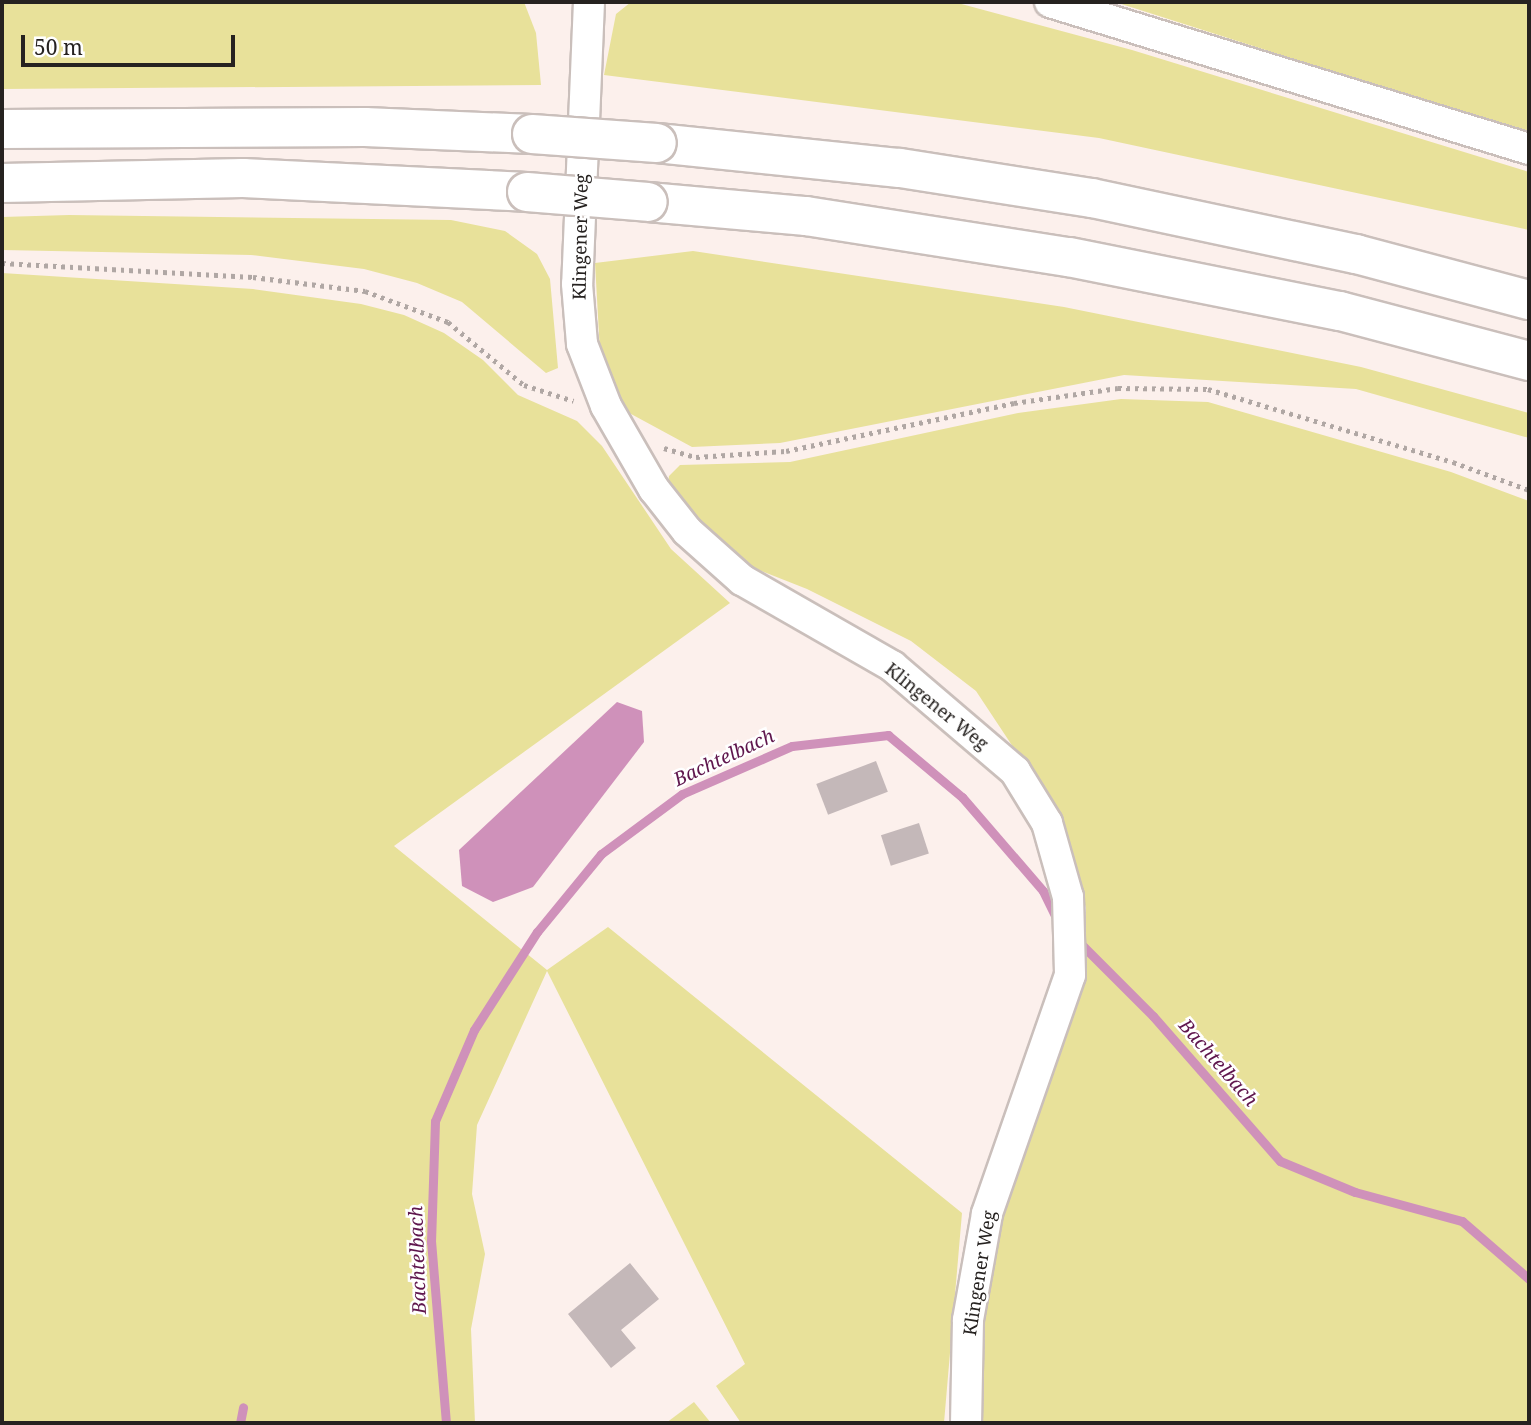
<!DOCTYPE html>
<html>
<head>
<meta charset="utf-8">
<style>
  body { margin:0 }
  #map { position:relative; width:1531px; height:1425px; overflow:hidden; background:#fcf0ec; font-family:"Noto Serif",serif }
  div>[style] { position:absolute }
  .green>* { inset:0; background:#e8e19a }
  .water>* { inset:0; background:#cf91ba }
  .stream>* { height:9px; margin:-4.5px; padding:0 4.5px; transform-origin:4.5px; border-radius:4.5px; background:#cf91ba }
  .building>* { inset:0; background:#c4b8b9; transform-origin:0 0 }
  .path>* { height:4.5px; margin-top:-2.25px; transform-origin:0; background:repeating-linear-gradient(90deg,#b0a7a4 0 3.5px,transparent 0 8.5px) }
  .roads { filter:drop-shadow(2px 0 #cabfbb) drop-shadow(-2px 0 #cabfbb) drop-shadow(0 2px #cabfbb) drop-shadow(0 -2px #cabfbb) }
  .minor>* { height:30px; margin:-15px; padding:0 15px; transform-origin:15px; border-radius:15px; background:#fff }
  .motorway>* { height:38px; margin:-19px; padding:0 19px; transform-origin:19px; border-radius:19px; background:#fff }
  .bridges { filter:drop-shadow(2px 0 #cabfbb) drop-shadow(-2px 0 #cabfbb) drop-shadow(0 2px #cabfbb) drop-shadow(0 -2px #cabfbb) }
  .motorway-bridge>* { height:38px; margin:-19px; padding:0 19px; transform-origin:19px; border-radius:19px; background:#fff }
  span { translate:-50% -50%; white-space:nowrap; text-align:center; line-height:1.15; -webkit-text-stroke:5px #fff; paint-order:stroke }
  .street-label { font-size:18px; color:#262220 }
  .water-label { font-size:19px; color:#5f164d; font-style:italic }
  .frame { position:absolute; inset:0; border:4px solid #262220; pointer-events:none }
  .scale { position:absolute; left:21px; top:35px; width:214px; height:32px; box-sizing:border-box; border:4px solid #262220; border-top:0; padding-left:9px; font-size:21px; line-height:24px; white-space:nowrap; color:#262220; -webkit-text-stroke:5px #fff; paint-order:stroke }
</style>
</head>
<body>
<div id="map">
  <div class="green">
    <div style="clip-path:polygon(524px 2px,536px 33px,541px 85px,2px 89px,2px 4px)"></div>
    <div style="clip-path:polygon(631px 2px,954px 2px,1132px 50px,1529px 172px,1529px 230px,1099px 138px,604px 75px,616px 14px)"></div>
    <div style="clip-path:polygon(1115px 2px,1529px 2px,1529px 131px,1413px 97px)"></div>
    <div style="clip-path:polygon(69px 215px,451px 220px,505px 231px,537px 254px,550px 279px,558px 368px,546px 373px,462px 302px,417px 283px,364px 269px,251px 255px,2px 250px,2px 217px)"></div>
    <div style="clip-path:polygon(693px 251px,1064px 307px,1361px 367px,1529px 413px,1529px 438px,1356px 389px,1124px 375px,780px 443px,692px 447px,620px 408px,600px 352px,595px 263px)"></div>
    <div style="clip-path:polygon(2px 273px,253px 289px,361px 304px,404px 315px,444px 333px,483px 360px,518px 395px,577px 421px,602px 446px,671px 549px,730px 603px,394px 846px,547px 970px,608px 927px,962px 1213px,944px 1423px,741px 1423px,716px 1386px,745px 1364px,547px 971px,477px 1125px,472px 1194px,485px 1254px,471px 1329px,475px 1423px,2px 1423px)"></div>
    <div style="clip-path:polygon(1121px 399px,1208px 402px,1451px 472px,1529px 501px,1529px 1423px,977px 1423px,981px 1321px,998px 1221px,1083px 987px,1086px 908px,1060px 818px,976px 691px,911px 641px,807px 589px,749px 566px,693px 523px,667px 490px,669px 476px,680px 465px,790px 462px,1018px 413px)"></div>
    <div style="clip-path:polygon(694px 1402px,711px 1423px,666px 1423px)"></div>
  </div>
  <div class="water">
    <div style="clip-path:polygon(617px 702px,642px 711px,644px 742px,533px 887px,493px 902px,462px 886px,459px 850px)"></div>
  </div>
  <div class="stream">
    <div style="left:1076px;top:939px;width:109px;rotate:45deg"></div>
    <div style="left:1153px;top:1016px;width:193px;rotate:48.8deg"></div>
    <div style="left:1280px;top:1161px;width:81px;rotate:22.5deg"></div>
    <div style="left:1355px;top:1192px;width:111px;rotate:15.2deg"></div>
    <div style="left:1462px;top:1221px;width:89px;rotate:40.9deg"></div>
    <div style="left:240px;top:1423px;width:16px;rotate:-79deg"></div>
    <div style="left:446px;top:1423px;width:182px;rotate:-94.7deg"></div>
    <div style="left:431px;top:1242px;width:121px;rotate:-88.1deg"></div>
    <div style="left:435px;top:1121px;width:99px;rotate:-66.8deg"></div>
    <div style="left:474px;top:1030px;width:117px;rotate:-57.3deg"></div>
    <div style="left:537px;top:932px;width:101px;rotate:-50.6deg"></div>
    <div style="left:601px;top:854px;width:101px;rotate:-36.5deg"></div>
    <div style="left:682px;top:794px;width:120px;rotate:-23.6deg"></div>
    <div style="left:792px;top:746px;width:97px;rotate:-6.5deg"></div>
    <div style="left:888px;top:735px;width:97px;rotate:40deg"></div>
    <div style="left:962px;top:797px;width:124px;rotate:49.2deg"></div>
    <div style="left:1043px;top:891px;width:34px;rotate:64deg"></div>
  </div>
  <div class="building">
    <div style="left:876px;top:761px;width:33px;height:64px;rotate:69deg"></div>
    <div style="left:919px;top:823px;width:32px;height:40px;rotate:72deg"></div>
    <div style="clip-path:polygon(630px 1263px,659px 1299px,621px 1330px,636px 1348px,611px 1368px,568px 1314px)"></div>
  </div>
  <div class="path">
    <div style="left:2px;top:263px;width:251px;rotate:3.2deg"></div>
    <div style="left:253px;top:277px;width:113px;rotate:7.1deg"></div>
    <div style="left:365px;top:291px;width:89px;rotate:20.5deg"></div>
    <div style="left:448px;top:322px;width:99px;rotate:39.7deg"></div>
    <div style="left:524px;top:385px;width:52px;rotate:17.7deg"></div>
    <div style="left:664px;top:448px;width:33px;rotate:16deg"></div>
    <div style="left:696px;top:457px;width:90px;rotate:-3.8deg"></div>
    <div style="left:786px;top:451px;width:233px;rotate:-11.9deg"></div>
    <div style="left:1014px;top:403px;width:105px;rotate:-8.2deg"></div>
    <div style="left:1118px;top:388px;width:90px;rotate:0.6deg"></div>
    <div style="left:1208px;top:389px;width:256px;rotate:16.6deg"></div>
    <div style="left:1453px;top:462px;width:81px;rotate:20.2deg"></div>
  </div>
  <div class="roads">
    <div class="minor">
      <div style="left:589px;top:2px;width:282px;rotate:92.4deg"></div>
      <div style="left:577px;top:284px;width:60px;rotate:85.2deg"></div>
      <div style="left:582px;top:344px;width:66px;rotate:68.8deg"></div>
      <div style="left:606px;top:406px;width:96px;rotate:60deg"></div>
      <div style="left:654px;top:489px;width:53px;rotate:51.8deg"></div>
      <div style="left:687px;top:531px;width:74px;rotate:41.7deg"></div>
      <div style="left:742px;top:580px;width:173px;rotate:29.8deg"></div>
      <div style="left:892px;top:666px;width:162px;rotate:40.5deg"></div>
      <div style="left:1015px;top:771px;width:61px;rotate:58.4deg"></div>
      <div style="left:1047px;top:823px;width:77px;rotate:74.2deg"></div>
      <div style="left:1068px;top:897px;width:78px;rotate:88.5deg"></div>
      <div style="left:1070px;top:975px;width:253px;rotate:109.2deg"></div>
      <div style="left:987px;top:1214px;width:108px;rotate:100.2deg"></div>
      <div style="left:968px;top:1320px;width:103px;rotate:91.1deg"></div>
      <div style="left:1050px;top:2px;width:501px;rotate:17.06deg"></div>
    </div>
    <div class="motorway">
      <div style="left:2px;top:129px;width:363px;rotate:-0.3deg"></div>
      <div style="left:365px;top:127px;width:167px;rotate:2.4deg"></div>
      <div style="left:657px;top:143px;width:244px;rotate:5.9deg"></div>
      <div style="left:900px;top:168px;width:194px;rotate:8.9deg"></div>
      <div style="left:1092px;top:198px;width:270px;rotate:12deg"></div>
      <div style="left:1356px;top:254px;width:179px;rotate:14.9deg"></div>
      <div style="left:2px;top:183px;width:241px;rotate:-1.2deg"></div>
      <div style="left:243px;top:178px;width:284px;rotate:2.8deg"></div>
      <div style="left:648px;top:202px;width:159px;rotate:5.1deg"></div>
      <div style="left:806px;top:216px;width:266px;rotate:8.9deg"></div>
      <div style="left:1069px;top:257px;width:276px;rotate:11.3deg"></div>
      <div style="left:1340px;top:311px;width:196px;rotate:14.8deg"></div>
    </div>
  </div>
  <div class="bridges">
    <div class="motorway-bridge">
      <div style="left:532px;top:134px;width:125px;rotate:4.1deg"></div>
      <div style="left:527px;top:192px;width:121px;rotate:4.7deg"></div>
    </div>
  </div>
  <div class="street-label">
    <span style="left:580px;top:237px;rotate:-89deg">Klingener Weg</span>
    <span style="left:937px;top:706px;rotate:39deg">Klingener Weg</span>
    <span style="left:979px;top:1273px;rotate:-81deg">Klingener Weg</span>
  </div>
  <div class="water-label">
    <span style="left:724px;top:758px;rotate:-25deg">Bachtelbach</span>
    <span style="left:1218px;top:1063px;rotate:49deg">Bachtelbach</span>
    <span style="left:418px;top:1260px;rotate:-92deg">Bachtelbach</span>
  </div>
  <div class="frame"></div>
  <div class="scale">50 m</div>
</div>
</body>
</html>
